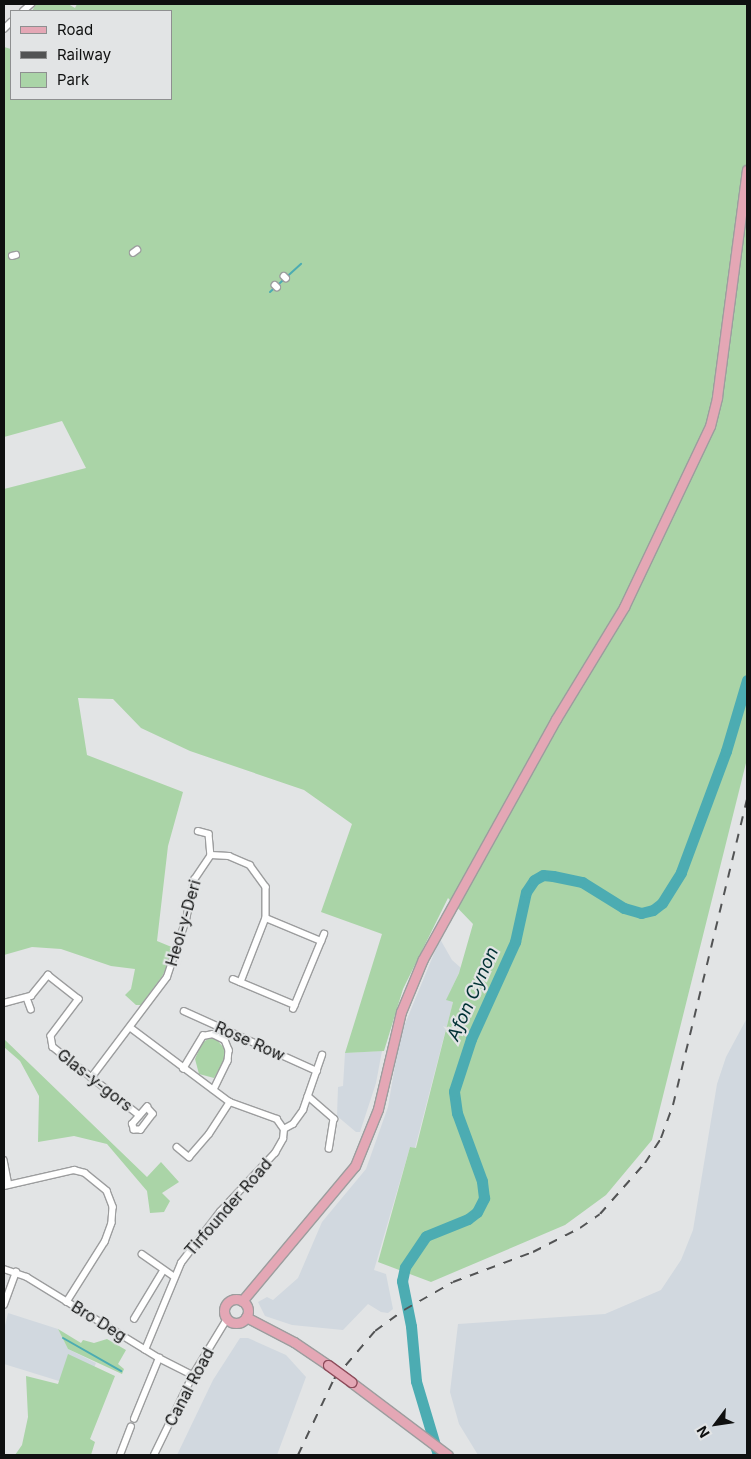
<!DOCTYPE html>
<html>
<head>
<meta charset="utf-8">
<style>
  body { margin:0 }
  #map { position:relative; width:751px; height:1459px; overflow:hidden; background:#e2e4e5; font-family:Inter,sans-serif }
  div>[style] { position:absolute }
  .built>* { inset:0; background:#d1d8df }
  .green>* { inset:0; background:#aad4a7 }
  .stream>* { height:2px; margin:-1px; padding:0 1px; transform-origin:1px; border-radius:1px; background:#4cacb2 }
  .river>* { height:11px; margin:-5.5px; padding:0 5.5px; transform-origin:5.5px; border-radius:5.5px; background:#4cacb2 }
  .roads { filter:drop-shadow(1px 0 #9c9d9e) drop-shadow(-1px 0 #9c9d9e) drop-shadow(0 1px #9c9d9e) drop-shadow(0 -1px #9c9d9e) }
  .minor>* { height:5.5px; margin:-2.75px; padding:0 2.75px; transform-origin:2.75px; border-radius:2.75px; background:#fff }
  .primary>* { height:9px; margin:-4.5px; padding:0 4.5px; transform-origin:4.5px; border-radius:4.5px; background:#e4a7b5 }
  .primary>.ring { margin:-4.5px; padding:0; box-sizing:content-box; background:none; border:9px solid #e4a7b5; border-radius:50% }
  .rail>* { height:2px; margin-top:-1px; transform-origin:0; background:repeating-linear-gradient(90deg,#525354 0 9px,transparent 0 18px) }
  .bridges { filter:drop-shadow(1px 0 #8e4c5b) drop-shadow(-1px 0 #8e4c5b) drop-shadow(0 1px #8e4c5b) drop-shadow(0 -1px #8e4c5b) }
  .primary-bridge>* { height:9px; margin:-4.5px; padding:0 4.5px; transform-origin:4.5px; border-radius:4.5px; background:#e4a7b5 }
  span { translate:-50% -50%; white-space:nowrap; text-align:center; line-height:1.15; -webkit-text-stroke:4.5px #e2e4e5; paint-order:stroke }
  .street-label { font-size:16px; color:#0f1010 }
  .water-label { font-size:18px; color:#013134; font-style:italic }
  .frame { position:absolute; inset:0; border:5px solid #0f1010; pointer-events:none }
  .legend { position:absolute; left:10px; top:10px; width:162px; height:90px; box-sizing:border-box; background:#e2e4e5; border:1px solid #8e8f90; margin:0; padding:6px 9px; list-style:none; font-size:15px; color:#0f1010 }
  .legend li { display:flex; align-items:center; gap:10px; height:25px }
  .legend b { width:25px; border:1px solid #8e8f90 }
  .north { position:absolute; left:691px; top:1399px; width:50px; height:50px; -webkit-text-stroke:4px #e2e4e5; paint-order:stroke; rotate:239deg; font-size:14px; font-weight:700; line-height:20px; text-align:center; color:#0f1010 }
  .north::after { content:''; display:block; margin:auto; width:18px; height:22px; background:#0f1010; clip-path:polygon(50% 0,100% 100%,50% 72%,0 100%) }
</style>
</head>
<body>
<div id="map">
  <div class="built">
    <div style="clip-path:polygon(440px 939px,452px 960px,461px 968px,447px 999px,453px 1002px,415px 1148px,410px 1147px,374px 1270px,386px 1274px,393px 1309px,388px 1313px,381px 1312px,368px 1304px,343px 1330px,292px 1325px,265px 1316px,258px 1302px,267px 1297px,273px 1300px,298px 1278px,322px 1222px,366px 1169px,388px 1107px,400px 1036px)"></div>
    <div style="clip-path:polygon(747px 1018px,747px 1455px,478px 1455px,459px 1424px,450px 1392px,458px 1324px,605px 1314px,661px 1290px,681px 1260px,693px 1230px,717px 1084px,726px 1057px)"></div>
    <div style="clip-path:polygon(382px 1051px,376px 1083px,360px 1132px,356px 1132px,337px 1116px,338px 1087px,343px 1086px,345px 1053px)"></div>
    <div style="clip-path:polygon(8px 1313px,58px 1329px,68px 1349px,96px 1363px,83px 1394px,59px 1384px,59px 1381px,4px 1364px,4px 1330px)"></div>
    <div style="clip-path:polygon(240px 1338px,248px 1338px,286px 1355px,306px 1377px,277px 1455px,177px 1455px,213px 1380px)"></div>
  </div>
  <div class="green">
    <div style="clip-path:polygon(36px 4px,68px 4px,75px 8px,77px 4px,747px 4px,747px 759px,652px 1140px,606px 1195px,565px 1225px,431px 1282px,378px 1262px,410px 1147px,416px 1148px,453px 1002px,446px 1000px,459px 973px,473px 924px,448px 898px,403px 989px,384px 1051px,345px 1053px,382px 934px,321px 912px,352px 824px,304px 790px,190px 751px,141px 728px,113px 699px,78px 698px,87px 755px,183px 792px,168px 846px,157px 941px,174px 948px,163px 975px,141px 1005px,136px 1005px,125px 995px,131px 989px,135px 969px,111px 966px,61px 949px,32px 947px,4px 955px,4px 489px,86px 468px,62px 421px,4px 437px,4px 47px,11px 49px,11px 99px,171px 99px,171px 11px,32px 11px)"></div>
    <div style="clip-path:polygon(4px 1039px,147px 1177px,161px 1162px,179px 1182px,162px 1193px,170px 1201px,164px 1212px,150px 1213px,147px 1191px,107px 1144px,74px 1136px,38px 1142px,39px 1096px,20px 1061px,4px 1047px)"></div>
    <div style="clip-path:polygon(208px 1039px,216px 1039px,225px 1049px,226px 1057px,214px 1078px,199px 1074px,195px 1059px,202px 1043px)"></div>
    <div style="clip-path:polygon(58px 1329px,81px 1343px,83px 1340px,94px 1343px,107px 1339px,126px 1350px,118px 1364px,124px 1369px,122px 1374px,68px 1349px)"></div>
    <div style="clip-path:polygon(68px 1354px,115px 1376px,90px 1439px,95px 1442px,91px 1455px,15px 1455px,22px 1445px,28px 1417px,26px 1376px,58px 1384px)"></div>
  </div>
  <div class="stream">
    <div style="left:270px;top:292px;width:42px;rotate:-42.1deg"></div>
    <div style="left:63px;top:1338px;width:67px;rotate:29.6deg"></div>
  </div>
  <div class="river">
    <div style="left:438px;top:1455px;width:77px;rotate:-106.6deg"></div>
    <div style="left:416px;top:1381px;width:55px;rotate:-95.2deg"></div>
    <div style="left:411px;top:1326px;width:46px;rotate:-101.3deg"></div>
    <div style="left:402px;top:1281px;width:14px;rotate:-78deg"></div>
    <div style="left:405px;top:1267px;width:37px;rotate:-56deg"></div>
    <div style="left:426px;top:1236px;width:45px;rotate:-22deg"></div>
    <div style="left:468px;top:1219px;width:11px;rotate:-38deg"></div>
    <div style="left:477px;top:1212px;width:16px;rotate:-63deg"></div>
    <div style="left:484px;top:1198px;width:17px;rotate:-97deg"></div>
    <div style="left:482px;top:1181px;width:72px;rotate:-110.2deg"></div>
    <div style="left:457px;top:1113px;width:22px;rotate:-98deg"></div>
    <div style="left:454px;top:1091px;width:55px;rotate:-71.9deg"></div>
    <div style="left:471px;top:1039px;width:107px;rotate:-65.6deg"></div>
    <div style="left:515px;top:942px;width:51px;rotate:-77.6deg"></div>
    <div style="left:526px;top:892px;width:14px;rotate:-56deg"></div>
    <div style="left:534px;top:880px;width:10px;rotate:-29deg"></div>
    <div style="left:543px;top:875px;width:10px;rotate:6deg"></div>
    <div style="left:553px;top:876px;width:30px;rotate:12deg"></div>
    <div style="left:582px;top:882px;width:49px;rotate:31.8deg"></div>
    <div style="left:624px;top:908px;width:18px;rotate:16deg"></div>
    <div style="left:641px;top:913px;width:12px;rotate:-14deg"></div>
    <div style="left:653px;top:910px;width:11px;rotate:-38deg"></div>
    <div style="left:662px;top:903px;width:36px;rotate:-58deg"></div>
    <div style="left:681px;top:872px;width:129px;rotate:-69.6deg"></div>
    <div style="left:726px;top:751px;width:74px;rotate:-73.5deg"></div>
  </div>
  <div class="roads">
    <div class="minor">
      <div style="left:23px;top:11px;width:11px;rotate:-41deg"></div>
      <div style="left:4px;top:29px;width:10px;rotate:-45deg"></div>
      <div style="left:133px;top:253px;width:5px;rotate:-37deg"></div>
      <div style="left:12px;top:256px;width:4px;rotate:-14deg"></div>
      <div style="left:284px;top:276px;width:3px;rotate:45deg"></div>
      <div style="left:275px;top:285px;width:3px;rotate:45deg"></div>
      <div style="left:198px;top:831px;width:11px;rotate:15deg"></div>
      <div style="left:209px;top:834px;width:21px;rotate:85deg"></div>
      <div style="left:266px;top:918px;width:60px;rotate:22.7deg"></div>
      <div style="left:233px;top:979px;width:67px;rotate:22.8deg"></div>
      <div style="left:27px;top:998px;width:12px;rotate:70deg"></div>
      <div style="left:4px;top:1003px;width:28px;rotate:-15deg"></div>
      <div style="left:31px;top:996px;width:27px;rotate:-51deg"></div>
      <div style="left:48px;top:975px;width:39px;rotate:38deg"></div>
      <div style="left:79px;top:999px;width:46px;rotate:127.1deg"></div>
      <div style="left:51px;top:1036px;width:11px;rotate:80deg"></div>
      <div style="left:53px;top:1047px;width:110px;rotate:38.3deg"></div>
      <div style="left:293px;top:1009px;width:81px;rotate:-67.5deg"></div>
      <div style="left:184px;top:1011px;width:146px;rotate:24.3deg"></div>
      <div style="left:131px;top:1028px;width:124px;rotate:36.8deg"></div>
      <div style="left:230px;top:1102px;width:50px;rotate:19.9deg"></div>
      <div style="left:277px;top:1119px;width:12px;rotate:55deg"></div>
      <div style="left:183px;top:1069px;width:39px;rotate:-59deg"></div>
      <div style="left:203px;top:1036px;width:10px;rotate:-11deg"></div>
      <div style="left:213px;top:1034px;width:13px;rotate:27deg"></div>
      <div style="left:225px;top:1040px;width:11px;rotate:68deg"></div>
      <div style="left:229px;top:1050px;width:11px;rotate:95deg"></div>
      <div style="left:228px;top:1061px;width:32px;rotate:116deg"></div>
      <div style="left:91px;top:1078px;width:126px;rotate:-53deg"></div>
      <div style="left:167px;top:977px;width:60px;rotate:-71.6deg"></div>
      <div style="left:186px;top:920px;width:41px;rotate:-78.7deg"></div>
      <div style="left:194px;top:880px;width:30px;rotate:-56deg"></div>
      <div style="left:211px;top:855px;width:18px;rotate:3deg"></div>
      <div style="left:229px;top:856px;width:23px;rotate:23deg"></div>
      <div style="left:250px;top:865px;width:27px;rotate:54deg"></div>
      <div style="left:266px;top:887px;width:31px;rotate:90deg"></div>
      <div style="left:266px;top:918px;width:69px;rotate:111.3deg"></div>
      <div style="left:308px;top:1096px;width:35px;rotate:41deg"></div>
      <div style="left:334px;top:1119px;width:30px;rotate:99deg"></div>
      <div style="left:147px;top:1107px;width:9px;rotate:49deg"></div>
      <div style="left:153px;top:1114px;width:20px;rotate:127deg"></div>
      <div style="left:141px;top:1130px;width:7px;rotate:180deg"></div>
      <div style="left:134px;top:1130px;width:6px;rotate:-108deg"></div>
      <div style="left:132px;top:1124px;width:23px;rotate:-49deg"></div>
      <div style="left:177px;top:1147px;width:16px;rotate:40deg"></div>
      <div style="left:189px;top:1157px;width:30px;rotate:-49deg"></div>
      <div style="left:209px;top:1134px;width:38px;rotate:-57deg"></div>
      <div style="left:4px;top:1160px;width:25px;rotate:79deg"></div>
      <div style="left:4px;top:1186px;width:72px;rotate:-12.9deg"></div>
      <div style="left:74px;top:1170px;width:11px;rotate:15deg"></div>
      <div style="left:85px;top:1173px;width:28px;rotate:39deg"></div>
      <div style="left:107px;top:1191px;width:17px;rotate:69deg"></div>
      <div style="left:113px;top:1207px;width:16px;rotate:94deg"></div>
      <div style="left:112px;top:1223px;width:20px;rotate:110deg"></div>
      <div style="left:105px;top:1242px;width:71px;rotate:122.3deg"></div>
      <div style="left:142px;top:1254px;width:39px;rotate:35deg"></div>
      <div style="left:4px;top:1269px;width:24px;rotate:19deg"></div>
      <div style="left:27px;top:1277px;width:155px;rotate:31.5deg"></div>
      <div style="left:159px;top:1358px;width:38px;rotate:27deg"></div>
      <div style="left:4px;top:1305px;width:35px;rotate:-70deg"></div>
      <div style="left:134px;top:1319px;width:56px;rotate:-58.9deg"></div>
      <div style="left:145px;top:1350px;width:94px;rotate:-67.5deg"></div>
      <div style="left:181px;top:1263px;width:64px;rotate:-52.6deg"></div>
      <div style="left:220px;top:1212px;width:81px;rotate:-47deg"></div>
      <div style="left:275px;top:1153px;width:16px;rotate:-60deg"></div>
      <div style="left:283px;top:1139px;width:10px;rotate:-84deg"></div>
      <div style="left:284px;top:1129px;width:10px;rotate:-29deg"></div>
      <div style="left:293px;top:1124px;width:17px;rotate:-54deg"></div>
      <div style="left:303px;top:1110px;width:58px;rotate:-70.9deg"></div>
      <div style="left:134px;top:1419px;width:66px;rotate:-67.7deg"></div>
      <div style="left:120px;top:1455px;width:30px;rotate:-69deg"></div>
      <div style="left:154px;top:1455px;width:89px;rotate:-64deg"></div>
      <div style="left:193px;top:1375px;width:66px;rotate:-58.7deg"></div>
    </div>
    <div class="primary">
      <div class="ring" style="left:224px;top:1299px;width:15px;height:15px"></div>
      <div style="left:242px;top:1301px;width:176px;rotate:-50.1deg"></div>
      <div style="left:355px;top:1166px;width:61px;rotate:-68deg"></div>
      <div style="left:378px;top:1109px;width:100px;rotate:-76.7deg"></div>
      <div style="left:401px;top:1012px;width:57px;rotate:-67.5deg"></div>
      <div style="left:423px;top:959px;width:274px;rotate:-61deg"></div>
      <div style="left:556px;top:719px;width:131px;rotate:-58.7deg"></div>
      <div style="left:624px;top:607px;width:200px;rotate:-64.6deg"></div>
      <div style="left:710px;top:426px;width:30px;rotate:-76deg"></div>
      <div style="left:717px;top:397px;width:229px;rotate:-82.5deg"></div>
      <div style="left:246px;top:1317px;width:54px;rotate:27.5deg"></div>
      <div style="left:294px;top:1342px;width:41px;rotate:34.1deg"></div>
      <div style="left:351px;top:1382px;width:121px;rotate:37deg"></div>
    </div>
  </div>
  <div class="rail">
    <div style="left:298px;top:1455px;width:84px;rotate:-64.7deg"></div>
    <div style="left:334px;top:1379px;width:63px;rotate:-49.5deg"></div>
    <div style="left:375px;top:1331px;width:36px;rotate:-36deg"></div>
    <div style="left:404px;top:1310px;width:56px;rotate:-29.7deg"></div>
    <div style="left:453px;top:1282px;width:85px;rotate:-20.6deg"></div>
    <div style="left:533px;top:1252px;width:53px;rotate:-27.1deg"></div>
    <div style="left:580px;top:1228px;width:24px;rotate:-35deg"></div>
    <div style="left:600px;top:1214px;width:68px;rotate:-48.6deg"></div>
    <div style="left:645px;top:1163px;width:30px;rotate:-57deg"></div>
    <div style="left:661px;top:1138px;width:35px;rotate:-70deg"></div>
    <div style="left:673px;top:1105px;width:314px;rotate:-76.4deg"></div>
  </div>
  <div class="bridges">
    <div class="primary-bridge">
      <div style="left:328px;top:1365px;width:29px;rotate:36deg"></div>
    </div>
  </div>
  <div class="street-label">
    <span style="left:183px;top:923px;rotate:-74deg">Heol-y-Deri</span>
    <span style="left:250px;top:1041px;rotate:24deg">Rose Row</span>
    <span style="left:95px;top:1080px;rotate:38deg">Glas-y-gors</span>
    <span style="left:228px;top:1207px;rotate:-49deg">Tirfounder Road</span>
    <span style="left:99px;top:1321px;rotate:32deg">Bro Deg</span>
    <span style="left:189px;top:1387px;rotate:-62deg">Canal Road</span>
  </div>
  <div class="water-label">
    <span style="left:473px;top:994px;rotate:-66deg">Afon Cynon</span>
  </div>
  <div class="frame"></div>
  <ul class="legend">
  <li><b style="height:6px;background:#e4a7b5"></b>Road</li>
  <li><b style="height:6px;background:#525354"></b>Railway</li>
  <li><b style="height:14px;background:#aad4a7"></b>Park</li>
  </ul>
  <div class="north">N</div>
</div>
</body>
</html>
